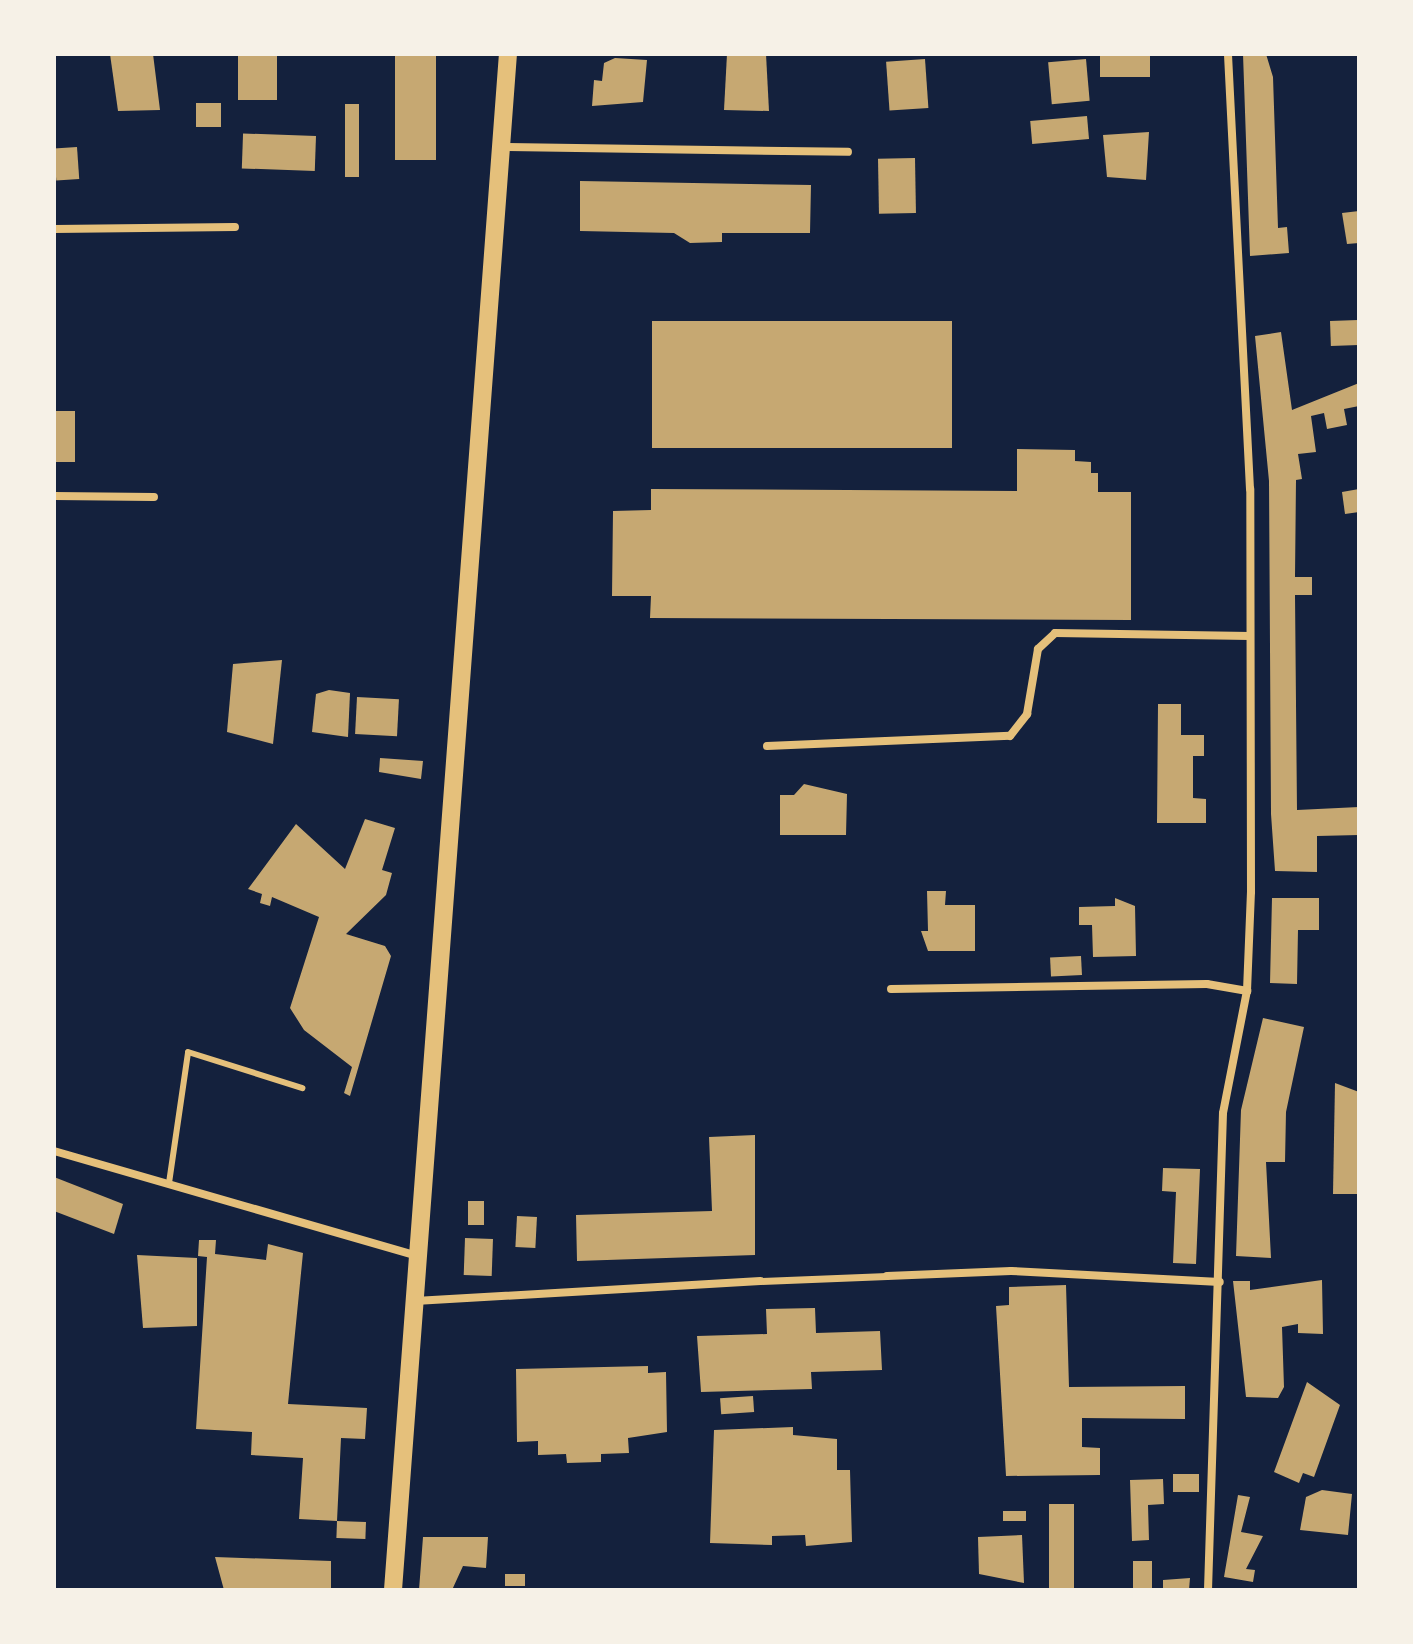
<!DOCTYPE html>
<html>
<head>
<meta charset="utf-8">
<style>
  body { margin:0 }
  #map { position:relative; width:1413px; height:1644px; overflow:hidden; background:#14213d; font-family:Ubuntu,sans-serif }
  div>[style] { position:absolute }
  .building>* { inset:0; background:#c6a872; transform-origin:0 0 }
  .service>* { height:6px; margin:-3px; padding:0 3px; transform-origin:3px; border-radius:3px; background:#e5c07b }
  .pedestrian>* { height:7px; margin:-3.5px; padding:0 3.5px; transform-origin:3.5px; border-radius:3.5px; background:#e5c07b }
  .minor>* { height:8px; margin:-4px; padding:0 4px; transform-origin:4px; border-radius:4px; background:#e5c07b }
  .primary>* { height:18px; margin:-9px; padding:0 9px; transform-origin:9px; border-radius:9px; background:#e5c07b }
  span { translate:-50% -50%; white-space:nowrap; text-align:center; line-height:1.15; -webkit-text-stroke:8px #f6f1e7; paint-order:stroke }
  .frame { position:absolute; inset:0; border:56px solid #f6f1e7; pointer-events:none }
</style>
</head>
<body>
<div id="map">
  <div class="building">
    <div style="clip-path:polygon(110px 54px,153px 54px,160px 110px,118px 111px)"></div>
    <div style="left:238px;top:54px;width:39px;height:46px"></div>
    <div style="left:395px;top:54px;width:41px;height:106px"></div>
    <div style="clip-path:polygon(727px 54px,766px 54px,769px 111px,724px 110px)"></div>
    <div style="left:1100px;top:54px;width:50px;height:23px"></div>
    <div style="clip-path:polygon(1243px 54px,1266px 54px,1273px 77px,1278px 228px,1287px 227px,1289px 253px,1250px 256px)"></div>
    <div style="clip-path:polygon(615px 58px,647px 60px,643px 102px,592px 106px,594px 80px,602px 81px,604px 63px)"></div>
    <div style="left:925px;top:59px;width:49px;height:39px;rotate:86deg"></div>
    <div style="left:1086px;top:59px;width:42px;height:38px;rotate:85deg"></div>
    <div style="left:196px;top:103px;width:25px;height:24px"></div>
    <div style="left:345px;top:104px;width:14px;height:73px"></div>
    <div style="left:1087px;top:116px;width:23px;height:57px;rotate:85deg"></div>
    <div style="clip-path:polygon(1149px 132px,1146px 180px,1107px 177px,1103px 135px)"></div>
    <div style="left:316px;top:136px;width:35px;height:73px;rotate:92deg"></div>
    <div style="left:77px;top:147px;width:32px;height:23px;rotate:86deg"></div>
    <div style="left:915px;top:158px;width:55px;height:37px;rotate:89deg"></div>
    <div style="clip-path:polygon(580px 181px,811px 185px,810px 233px,722px 233px,722px 242px,690px 243px,674px 233px,580px 231px)"></div>
    <div style="clip-path:polygon(1359px 211px,1359px 243px,1347px 244px,1342px 213px)"></div>
    <div style="left:1358px;top:320px;width:25px;height:28px;rotate:88deg"></div>
    <div style="left:652px;top:321px;width:300px;height:127px"></div>
    <div style="clip-path:polygon(1281px 332px,1292px 410px,1359px 383px,1359px 406px,1344px 409px,1347px 425px,1327px 429px,1324px 413px,1311px 416px,1316px 452px,1298px 454px,1302px 479px,1296px 480px,1295px 577px,1312px 577px,1312px 595px,1295px 595px,1297px 810px,1359px 807px,1359px 835px,1317px 836px,1317px 872px,1275px 871px,1271px 814px,1269px 481px,1255px 336px)"></div>
    <div style="left:54px;top:411px;width:21px;height:51px"></div>
    <div style="clip-path:polygon(1017px 449px,1075px 450px,1075px 461px,1091px 462px,1091px 473px,1098px 473px,1098px 492px,1131px 492px,1131px 620px,650px 618px,651px 596px,612px 596px,613px 511px,651px 510px,651px 489px,1017px 491px)"></div>
    <div style="clip-path:polygon(1359px 489px,1359px 512px,1345px 514px,1342px 492px)"></div>
    <div style="clip-path:polygon(282px 660px,273px 744px,227px 732px,233px 664px)"></div>
    <div style="clip-path:polygon(329px 690px,350px 693px,348px 737px,312px 732px,316px 694px)"></div>
    <div style="left:357px;top:697px;width:42px;height:37px;rotate:3deg"></div>
    <div style="clip-path:polygon(1158px 704px,1181px 704px,1181px 735px,1204px 735px,1204px 756px,1193px 756px,1193px 798px,1206px 799px,1206px 823px,1157px 823px)"></div>
    <div style="clip-path:polygon(380px 758px,423px 761px,421px 779px,379px 772px)"></div>
    <div style="clip-path:polygon(804px 784px,847px 794px,846px 835px,780px 835px,780px 795px,794px 795px)"></div>
    <div style="clip-path:polygon(365px 819px,395px 828px,382px 870px,392px 873px,386px 895px,346px 934px,385px 946px,391px 956px,350px 1096px,344px 1093px,352px 1067px,304px 1030px,290px 1008px,319px 917px,272px 897px,270px 906px,260px 903px,262px 894px,248px 889px,296px 824px,345px 869px)"></div>
    <div style="clip-path:polygon(927px 891px,946px 891px,945px 905px,975px 905px,975px 951px,928px 951px,921px 931px,928px 931px)"></div>
    <div style="clip-path:polygon(1115px 898px,1135px 906px,1136px 956px,1093px 957px,1092px 925px,1079px 925px,1079px 907px,1115px 906px)"></div>
    <div style="clip-path:polygon(1272px 898px,1319px 898px,1319px 930px,1298px 930px,1297px 984px,1270px 983px)"></div>
    <div style="left:1081px;top:956px;width:19px;height:31px;rotate:87deg"></div>
    <div style="clip-path:polygon(1263px 1018px,1304px 1027px,1286px 1112px,1285px 1162px,1266px 1162px,1271px 1258px,1236px 1256px,1241px 1110px)"></div>
    <div style="clip-path:polygon(1335px 1083px,1359px 1092px,1359px 1194px,1333px 1194px)"></div>
    <div style="clip-path:polygon(755px 1135px,755px 1255px,577px 1261px,576px 1215px,712px 1211px,709px 1137px)"></div>
    <div style="clip-path:polygon(1163px 1168px,1200px 1169px,1196px 1264px,1173px 1263px,1176px 1192px,1162px 1191px)"></div>
    <div style="clip-path:polygon(54px 1177px,123px 1204px,114px 1234px,54px 1211px)"></div>
    <div style="left:468px;top:1201px;width:16px;height:24px"></div>
    <div style="left:517px;top:1216px;width:20px;height:31px;rotate:3deg"></div>
    <div style="left:465px;top:1238px;width:28px;height:37px;rotate:2deg"></div>
    <div style="clip-path:polygon(199px 1240px,216px 1240px,215px 1254px,266px 1260px,268px 1244px,303px 1253px,288px 1404px,367px 1408px,365px 1439px,341px 1438px,337px 1521px,299px 1519px,303px 1458px,251px 1455px,252px 1432px,196px 1429px,207px 1257px,198px 1256px)"></div>
    <div style="clip-path:polygon(137px 1255px,197px 1258px,197px 1326px,143px 1328px)"></div>
    <div style="clip-path:polygon(1322px 1280px,1323px 1334px,1298px 1333px,1298px 1324px,1282px 1327px,1284px 1387px,1278px 1398px,1246px 1397px,1233px 1281px,1250px 1281px,1250px 1290px)"></div>
    <div style="clip-path:polygon(1066px 1285px,1069px 1387px,1185px 1386px,1185px 1419px,1082px 1418px,1082px 1447px,1100px 1448px,1100px 1475px,1006px 1476px,996px 1306px,1009px 1305px,1009px 1287px)"></div>
    <div style="clip-path:polygon(815px 1308px,816px 1333px,880px 1331px,882px 1370px,811px 1372px,812px 1389px,701px 1392px,697px 1336px,767px 1334px,766px 1309px)"></div>
    <div style="clip-path:polygon(648px 1366px,648px 1373px,666px 1372px,667px 1432px,628px 1438px,629px 1453px,601px 1454px,601px 1462px,567px 1463px,566px 1454px,538px 1455px,538px 1441px,517px 1442px,516px 1369px)"></div>
    <div style="clip-path:polygon(1307px 1382px,1340px 1405px,1314px 1477px,1303px 1473px,1299px 1483px,1274px 1472px)"></div>
    <div style="left:753px;top:1396px;width:16px;height:33px;rotate:86deg"></div>
    <div style="clip-path:polygon(793px 1427px,793px 1435px,837px 1439px,837px 1470px,850px 1470px,852px 1542px,806px 1546px,805px 1535px,772px 1536px,772px 1545px,710px 1543px,714px 1430px)"></div>
    <div style="left:1199px;top:1474px;width:18px;height:26px;rotate:90deg"></div>
    <div style="clip-path:polygon(1163px 1479px,1164px 1504px,1148px 1505px,1149px 1540px,1132px 1541px,1130px 1480px)"></div>
    <div style="clip-path:polygon(1322px 1490px,1352px 1494px,1348px 1535px,1300px 1530px,1306px 1497px)"></div>
    <div style="clip-path:polygon(1238px 1495px,1250px 1497px,1241px 1532px,1263px 1536px,1246px 1569px,1255px 1570px,1253px 1582px,1224px 1577px)"></div>
    <div style="left:1049px;top:1504px;width:25px;height:86px"></div>
    <div style="left:1026px;top:1511px;width:10px;height:23px;rotate:90deg"></div>
    <div style="left:337px;top:1521px;width:29px;height:17px;rotate:2deg"></div>
    <div style="clip-path:polygon(1022px 1535px,1024px 1583px,979px 1574px,978px 1537px)"></div>
    <div style="clip-path:polygon(423px 1537px,488px 1537px,486px 1568px,463px 1566px,452px 1590px,419px 1590px)"></div>
    <div style="clip-path:polygon(215px 1557px,331px 1561px,331px 1590px,224px 1590px)"></div>
    <div style="left:1152px;top:1561px;width:29px;height:19px;rotate:90deg"></div>
    <div style="left:525px;top:1574px;width:12px;height:20px;rotate:90deg"></div>
    <div style="clip-path:polygon(1190px 1578px,1189px 1590px,1163px 1590px,1163px 1580px)"></div>
  </div>
  <div class="service">
    <div style="left:169px;top:1183px;width:132px;rotate:-81.7deg"></div>
    <div style="left:188px;top:1052px;width:120px;rotate:17.5deg"></div>
  </div>
  <div class="pedestrian">
    <div style="left:760px;top:1281px;width:127px;rotate:-2.3deg"></div>
  </div>
  <div class="minor">
    <div style="left:502px;top:147px;width:346px;rotate:0.8deg"></div>
    <div style="left:54px;top:229px;width:181px;rotate:-0.6deg"></div>
    <div style="left:54px;top:496px;width:100px;rotate:0.6deg"></div>
    <div style="left:767px;top:746px;width:243px;rotate:-2.4deg"></div>
    <div style="left:1010px;top:736px;width:28px;rotate:-52deg"></div>
    <div style="left:1027px;top:714px;width:66px;rotate:-80.4deg"></div>
    <div style="left:1038px;top:649px;width:23px;rotate:-43deg"></div>
    <div style="left:1055px;top:633px;width:195px;rotate:0.9deg"></div>
    <div style="left:891px;top:989px;width:316px;rotate:-0.9deg"></div>
    <div style="left:1207px;top:984px;width:41px;rotate:9.9deg"></div>
    <div style="left:54px;top:1151px;width:379px;rotate:16.1deg"></div>
    <div style="left:887px;top:1276px;width:124px;rotate:-2.3deg"></div>
    <div style="left:1011px;top:1271px;width:209px;rotate:3deg"></div>
    <div style="left:415px;top:1301px;width:346px;rotate:-3.3deg"></div>
    <div style="left:1208px;top:1590px;width:477px;rotate:-88.2deg"></div>
    <div style="left:1223px;top:1113px;width:124px;rotate:-78.9deg"></div>
    <div style="left:1247px;top:991px;width:99px;rotate:-87.7deg"></div>
    <div style="left:1251px;top:892px;width:403px;rotate:-90.1deg"></div>
    <div style="left:1250px;top:489px;width:436px;rotate:-92.9deg"></div>
  </div>
  <div class="primary">
    <div style="left:393px;top:1590px;width:1540px;rotate:-85.72deg"></div>
  </div>
  <div class="frame"></div>
</div>
</body>
</html>
